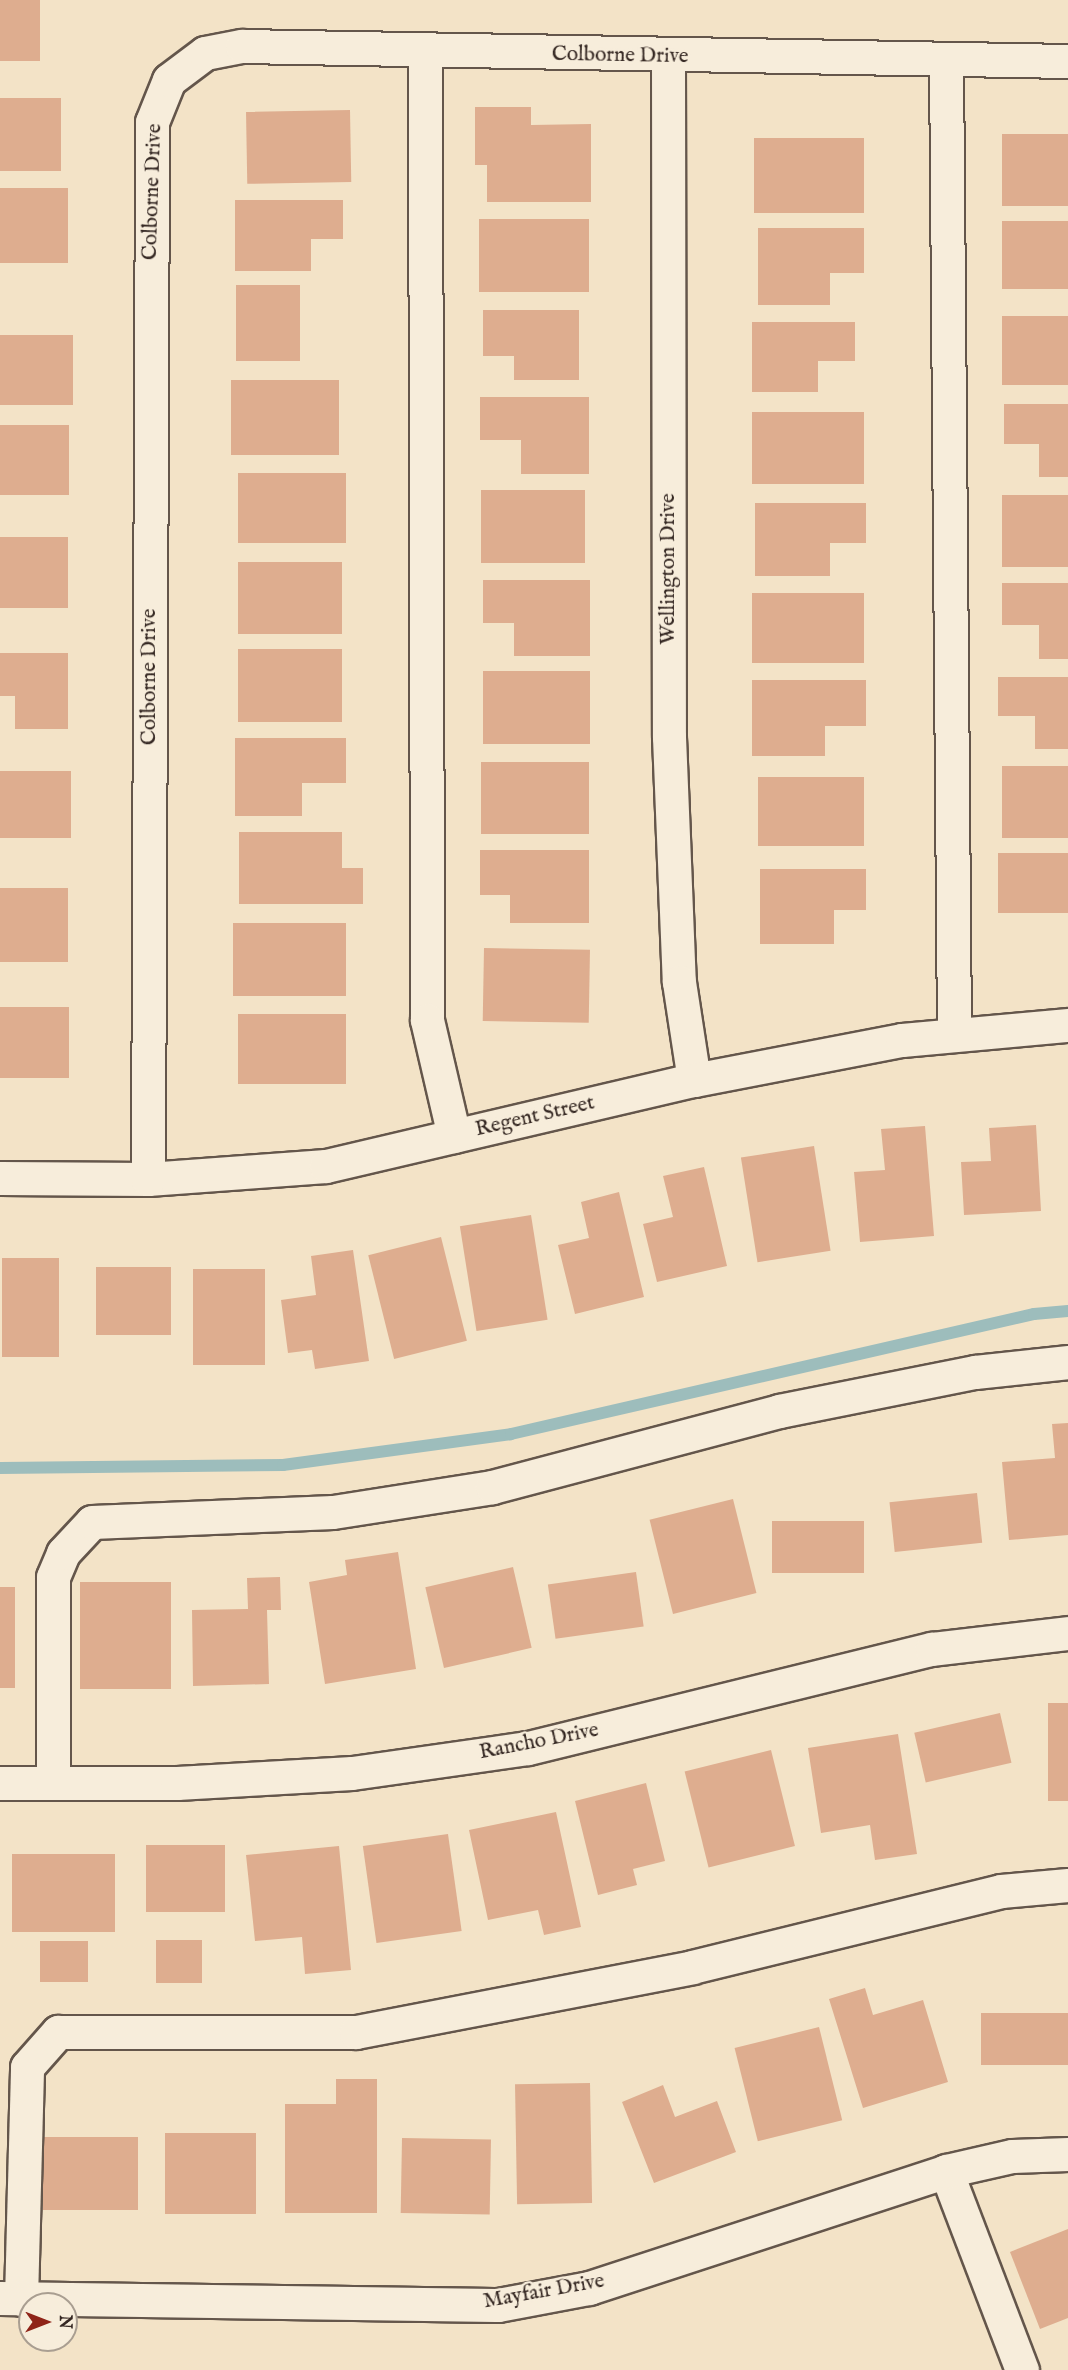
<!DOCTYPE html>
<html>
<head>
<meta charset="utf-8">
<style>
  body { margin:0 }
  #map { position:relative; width:1068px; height:2370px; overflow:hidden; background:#f3e3c7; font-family:"IM FELL English",serif }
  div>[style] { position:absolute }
  .stream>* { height:12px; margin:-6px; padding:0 6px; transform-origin:6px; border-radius:6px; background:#9dbdbc }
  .building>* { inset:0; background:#dead8f; transform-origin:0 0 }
  .roads { filter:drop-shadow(2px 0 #64564b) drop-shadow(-2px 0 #64564b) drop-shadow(0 2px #64564b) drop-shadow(0 -2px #64564b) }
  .minor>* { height:33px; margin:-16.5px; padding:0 16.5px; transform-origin:16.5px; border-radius:16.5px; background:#f7eddb }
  span { translate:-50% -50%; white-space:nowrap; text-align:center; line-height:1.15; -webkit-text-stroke:4.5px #f7eddb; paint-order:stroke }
  .street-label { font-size:21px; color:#342722 }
  .north { position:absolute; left:18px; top:2292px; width:60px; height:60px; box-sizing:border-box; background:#f7eddb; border:2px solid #a99e91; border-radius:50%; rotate:90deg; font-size:16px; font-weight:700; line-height:24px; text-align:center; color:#342722 }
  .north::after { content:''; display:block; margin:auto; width:21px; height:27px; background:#8f2418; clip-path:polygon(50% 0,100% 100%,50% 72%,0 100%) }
</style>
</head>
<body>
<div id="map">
  <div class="stream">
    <div style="left:0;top:1468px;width:283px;rotate:-0.6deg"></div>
    <div style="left:283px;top:1465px;width:230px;rotate:-7.7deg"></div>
    <div style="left:511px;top:1434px;width:537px;rotate:-12.92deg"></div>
    <div style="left:1034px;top:1314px;width:34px;rotate:-5deg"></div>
  </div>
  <div class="building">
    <div style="left:0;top:0;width:40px;height:61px"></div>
    <div style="left:0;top:98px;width:61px;height:73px"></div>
    <div style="clip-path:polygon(475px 107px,531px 107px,531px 125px,591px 124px,591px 202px,487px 202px,487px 165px,475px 165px)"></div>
    <div style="left:350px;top:110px;width:72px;height:104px;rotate:89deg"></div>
    <div style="left:1002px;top:134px;width:66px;height:72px"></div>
    <div style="left:754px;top:138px;width:110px;height:75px"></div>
    <div style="left:0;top:188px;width:68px;height:75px"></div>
    <div style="clip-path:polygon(235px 200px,343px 200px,343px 239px,311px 239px,311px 271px,235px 271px)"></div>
    <div style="left:479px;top:219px;width:110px;height:73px"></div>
    <div style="left:1002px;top:221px;width:66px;height:68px"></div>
    <div style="clip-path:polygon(758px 228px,864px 228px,864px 273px,830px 273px,830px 305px,758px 305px)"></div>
    <div style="left:236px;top:285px;width:64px;height:76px"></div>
    <div style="clip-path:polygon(483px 310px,579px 310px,579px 380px,514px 380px,514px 356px,483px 356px)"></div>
    <div style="left:1002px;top:316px;width:66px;height:69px"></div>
    <div style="clip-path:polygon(752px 322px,855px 322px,855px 361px,818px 361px,818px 392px,752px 392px)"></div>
    <div style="left:0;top:335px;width:73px;height:70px"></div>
    <div style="left:231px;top:380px;width:108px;height:75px"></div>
    <div style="clip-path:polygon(480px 397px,589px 397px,589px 474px,521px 474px,521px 440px,480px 440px)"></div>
    <div style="clip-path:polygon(1004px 404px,1068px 404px,1068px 477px,1039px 477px,1039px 444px,1004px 444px)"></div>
    <div style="left:752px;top:412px;width:112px;height:72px"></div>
    <div style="left:0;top:425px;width:69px;height:70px"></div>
    <div style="left:238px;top:473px;width:108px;height:70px"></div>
    <div style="left:481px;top:490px;width:104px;height:73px"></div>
    <div style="left:1002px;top:495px;width:66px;height:72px"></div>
    <div style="clip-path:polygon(755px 503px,866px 503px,866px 543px,830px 543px,830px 576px,755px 576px)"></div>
    <div style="left:0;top:537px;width:68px;height:71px"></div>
    <div style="left:238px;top:562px;width:104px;height:72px"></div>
    <div style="clip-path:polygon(483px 580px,590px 580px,590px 656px,514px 656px,514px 623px,483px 623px)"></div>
    <div style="clip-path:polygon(1002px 583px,1068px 583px,1068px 659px,1039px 659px,1039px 625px,1002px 625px)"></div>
    <div style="left:752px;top:593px;width:112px;height:70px"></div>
    <div style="left:238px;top:649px;width:104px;height:73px"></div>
    <div style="clip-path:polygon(0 653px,68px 653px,68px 729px,15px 729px,15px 696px,0 696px)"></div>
    <div style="left:483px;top:671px;width:107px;height:73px"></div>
    <div style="clip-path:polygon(998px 677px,1068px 677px,1068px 749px,1035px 749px,1035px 716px,998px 716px)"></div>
    <div style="clip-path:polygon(752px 680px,866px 680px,866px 726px,825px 726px,825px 756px,752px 756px)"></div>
    <div style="clip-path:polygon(235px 738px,346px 738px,346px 783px,302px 783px,302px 816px,235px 816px)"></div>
    <div style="left:481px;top:762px;width:108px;height:72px"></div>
    <div style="left:1002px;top:766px;width:66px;height:72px"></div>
    <div style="left:0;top:771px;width:71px;height:67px"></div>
    <div style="left:758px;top:777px;width:106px;height:69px"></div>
    <div style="clip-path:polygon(239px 832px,342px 832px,342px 868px,363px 868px,363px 904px,239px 904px)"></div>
    <div style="clip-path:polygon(480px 850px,589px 850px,589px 923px,510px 923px,510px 895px,480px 895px)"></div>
    <div style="left:998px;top:853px;width:70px;height:60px"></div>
    <div style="clip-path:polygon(760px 869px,866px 869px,866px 910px,834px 910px,834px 944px,760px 944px)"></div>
    <div style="left:0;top:888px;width:68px;height:74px"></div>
    <div style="left:233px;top:923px;width:113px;height:73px"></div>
    <div style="left:484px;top:948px;width:106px;height:73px;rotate:1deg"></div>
    <div style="left:0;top:1007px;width:69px;height:71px"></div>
    <div style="left:238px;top:1014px;width:108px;height:70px"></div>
    <div style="clip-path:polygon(1036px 1125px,1041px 1211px,964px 1215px,961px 1162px,991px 1161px,989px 1128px)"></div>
    <div style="clip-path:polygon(925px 1126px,934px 1236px,860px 1242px,854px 1172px,885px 1170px,881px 1129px)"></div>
    <div style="left:814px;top:1146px;width:106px;height:74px;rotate:81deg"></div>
    <div style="clip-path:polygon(704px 1167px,727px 1266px,657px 1282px,643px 1224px,673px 1217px,663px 1176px)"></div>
    <div style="clip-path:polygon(619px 1192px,644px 1297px,575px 1314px,558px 1245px,589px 1238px,581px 1202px)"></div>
    <div style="left:531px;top:1215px;width:106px;height:72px;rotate:81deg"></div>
    <div style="left:441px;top:1237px;width:107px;height:75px;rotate:76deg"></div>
    <div style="clip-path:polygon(353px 1250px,369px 1361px,315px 1369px,312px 1350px,288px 1353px,281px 1300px,316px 1295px,311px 1256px)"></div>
    <div style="left:2px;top:1258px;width:57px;height:99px"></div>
    <div style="left:96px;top:1267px;width:75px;height:68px"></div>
    <div style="left:193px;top:1269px;width:72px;height:96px"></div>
    <div style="clip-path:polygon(1068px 1423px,1068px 1535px,1009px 1540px,1002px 1462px,1055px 1458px,1052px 1424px)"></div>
    <div style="left:977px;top:1493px;width:50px;height:88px;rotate:84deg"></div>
    <div style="left:733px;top:1499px;width:97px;height:86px;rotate:76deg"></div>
    <div style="left:772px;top:1521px;width:92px;height:52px"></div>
    <div style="clip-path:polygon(398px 1552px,416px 1669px,325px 1684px,309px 1582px,347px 1575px,345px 1560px)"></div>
    <div style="left:513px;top:1567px;width:83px;height:90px;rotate:77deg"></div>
    <div style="left:636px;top:1572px;width:55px;height:89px;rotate:82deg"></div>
    <div style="clip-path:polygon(280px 1577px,281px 1610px,267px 1610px,269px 1684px,193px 1686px,192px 1610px,248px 1609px,247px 1578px)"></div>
    <div style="left:80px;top:1582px;width:91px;height:107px"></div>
    <div style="left:0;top:1587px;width:15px;height:101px"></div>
    <div style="left:1048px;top:1703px;width:20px;height:98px"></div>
    <div style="left:1000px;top:1713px;width:51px;height:88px;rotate:77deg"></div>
    <div style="clip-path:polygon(898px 1734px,917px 1854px,875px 1860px,870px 1825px,821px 1833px,808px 1748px)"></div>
    <div style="left:771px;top:1750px;width:99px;height:89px;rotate:76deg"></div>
    <div style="clip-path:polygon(646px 1783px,665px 1861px,633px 1869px,637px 1885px,598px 1895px,575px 1801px)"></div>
    <div style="clip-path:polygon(556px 1812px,581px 1927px,544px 1935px,538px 1910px,488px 1920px,469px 1830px)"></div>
    <div style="left:448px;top:1834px;width:98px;height:86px;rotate:82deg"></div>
    <div style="left:146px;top:1845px;width:79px;height:67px"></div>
    <div style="clip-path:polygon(339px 1846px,351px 1970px,305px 1974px,302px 1937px,255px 1941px,246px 1855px)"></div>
    <div style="left:12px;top:1854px;width:103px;height:78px"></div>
    <div style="left:156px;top:1940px;width:46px;height:43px"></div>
    <div style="left:40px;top:1941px;width:48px;height:41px"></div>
    <div style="clip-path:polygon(865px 1988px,873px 2015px,923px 2000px,948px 2082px,863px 2108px,829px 1999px)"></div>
    <div style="left:981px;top:2013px;width:87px;height:52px"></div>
    <div style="left:819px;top:2027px;width:96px;height:87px;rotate:76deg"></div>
    <div style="clip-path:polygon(336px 2079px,377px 2079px,377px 2213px,285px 2213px,285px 2104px,336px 2104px)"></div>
    <div style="left:590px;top:2083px;width:120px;height:75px;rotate:89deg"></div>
    <div style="clip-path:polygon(663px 2085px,675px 2117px,717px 2101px,736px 2152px,654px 2183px,622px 2102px)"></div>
    <div style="left:165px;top:2133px;width:91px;height:81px"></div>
    <div style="left:43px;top:2137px;width:95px;height:73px"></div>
    <div style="left:402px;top:2138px;width:89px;height:75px;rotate:1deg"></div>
    <div style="clip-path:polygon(1068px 2229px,1068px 2318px,1040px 2329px,1010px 2252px)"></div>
  </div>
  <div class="roads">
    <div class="minor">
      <div style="left:425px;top:51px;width:969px;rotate:89.88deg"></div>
      <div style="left:427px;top:1020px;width:119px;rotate:76.9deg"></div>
      <div style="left:668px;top:57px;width:680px;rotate:89.92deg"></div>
      <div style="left:669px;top:737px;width:245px;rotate:87.7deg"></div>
      <div style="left:679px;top:982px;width:99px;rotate:81.3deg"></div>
      <div style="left:946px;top:60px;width:975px;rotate:89.53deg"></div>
      <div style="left:0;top:1178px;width:148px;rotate:0.4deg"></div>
      <div style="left:148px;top:1179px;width:178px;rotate:-4.2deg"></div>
      <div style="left:326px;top:1166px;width:378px;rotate:-13.2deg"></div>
      <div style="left:694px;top:1080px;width:212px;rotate:-10.9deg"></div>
      <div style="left:902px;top:1040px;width:167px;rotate:-5.2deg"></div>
      <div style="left:148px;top:1179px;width:1057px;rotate:-89.78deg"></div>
      <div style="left:152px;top:122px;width:45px;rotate:-68deg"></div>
      <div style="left:169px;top:80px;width:45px;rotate:-36.9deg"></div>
      <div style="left:205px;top:53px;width:38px;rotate:-11deg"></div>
      <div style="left:242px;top:46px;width:826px;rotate:1.04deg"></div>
      <div style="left:0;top:1783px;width:177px"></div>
      <div style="left:177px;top:1783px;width:175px;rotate:-3.3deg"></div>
      <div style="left:352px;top:1773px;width:178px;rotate:-8.1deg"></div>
      <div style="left:528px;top:1748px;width:416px;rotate:-13.8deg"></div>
      <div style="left:932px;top:1649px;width:137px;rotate:-6.7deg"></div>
      <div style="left:53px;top:1783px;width:206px;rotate:-90deg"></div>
      <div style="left:53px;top:1577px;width:26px;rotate:-67deg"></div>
      <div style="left:63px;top:1553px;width:42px;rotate:-46.9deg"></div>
      <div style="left:92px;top:1522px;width:241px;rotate:-2.4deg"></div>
      <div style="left:333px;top:1512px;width:161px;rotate:-8.9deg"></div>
      <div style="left:492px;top:1487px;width:297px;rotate:-14.8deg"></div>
      <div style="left:779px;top:1411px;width:200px;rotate:-11.3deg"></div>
      <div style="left:975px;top:1372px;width:94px;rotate:-6.1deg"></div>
      <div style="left:946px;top:2171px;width:213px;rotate:69.1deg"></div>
      <div style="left:0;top:2298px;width:498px;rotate:0.8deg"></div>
      <div style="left:498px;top:2305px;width:93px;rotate:-10.6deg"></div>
      <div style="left:589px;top:2288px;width:376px;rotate:-18.1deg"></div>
      <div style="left:946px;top:2171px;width:68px;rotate:-12.8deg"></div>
      <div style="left:1012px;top:2156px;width:56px;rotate:-2deg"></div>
      <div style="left:21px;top:2299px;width:232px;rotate:-88.5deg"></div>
      <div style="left:27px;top:2067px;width:47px;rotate:-48.5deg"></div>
      <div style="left:58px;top:2032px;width:298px"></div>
      <div style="left:356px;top:2032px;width:342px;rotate:-10.9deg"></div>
      <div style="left:692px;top:1967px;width:318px;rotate:-13.8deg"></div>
      <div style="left:1001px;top:1891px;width:67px;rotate:-5.1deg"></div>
    </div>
  </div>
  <div class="street-label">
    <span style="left:620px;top:56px;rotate:1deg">Colborne Drive</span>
    <span style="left:153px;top:192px;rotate:-88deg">Colborne Drive</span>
    <span style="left:669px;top:569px;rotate:-90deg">Wellington Drive</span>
    <span style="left:150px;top:677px;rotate:-90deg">Colborne Drive</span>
    <span style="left:535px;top:1117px;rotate:-13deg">Regent Street</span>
    <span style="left:539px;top:1742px;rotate:-11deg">Rancho Drive</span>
    <span style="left:544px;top:2292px;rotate:-10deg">Mayfair Drive</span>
  </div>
  <div class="north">N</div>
</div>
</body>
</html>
